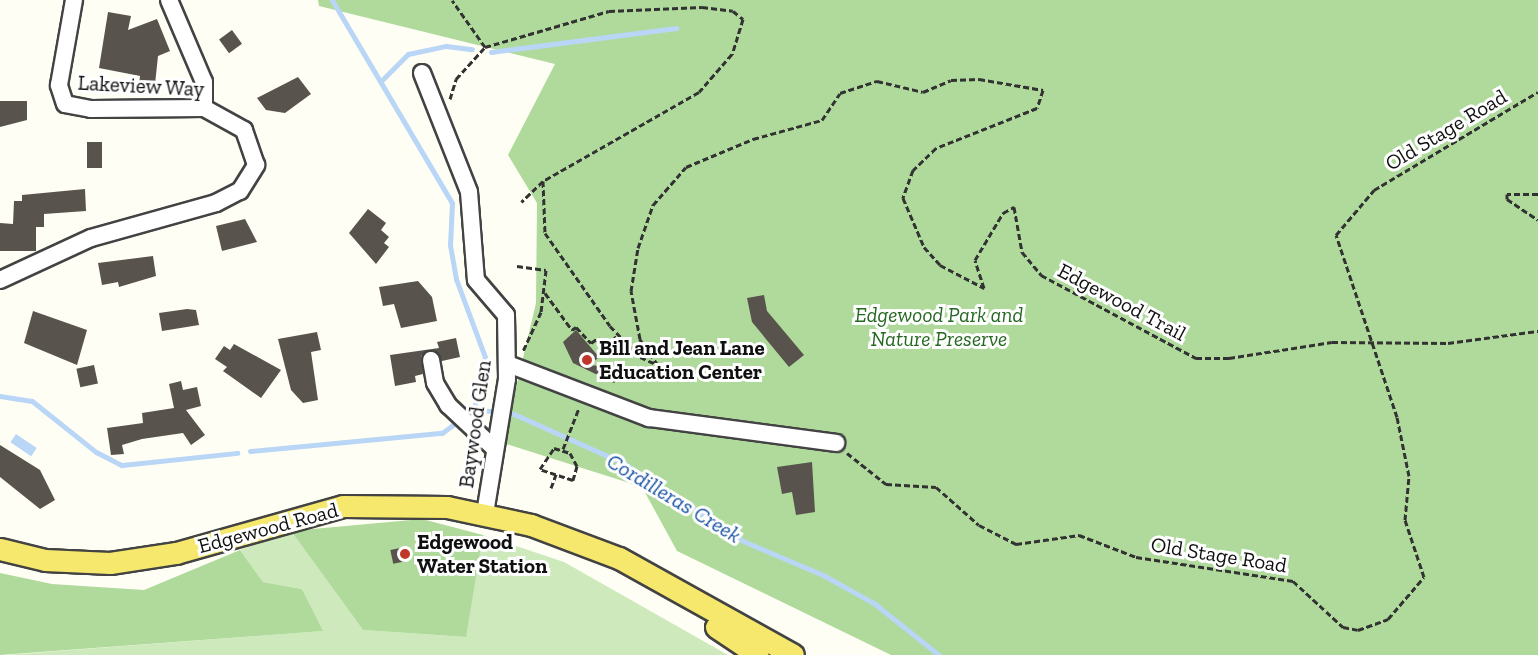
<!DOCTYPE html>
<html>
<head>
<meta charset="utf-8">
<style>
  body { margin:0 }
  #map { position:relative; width:1538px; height:655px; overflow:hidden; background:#fffef4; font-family:"Zilla Slab",serif }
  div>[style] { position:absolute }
  .green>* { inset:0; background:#ceeabd }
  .forest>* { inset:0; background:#afda9c }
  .water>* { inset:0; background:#b9d6f6; transform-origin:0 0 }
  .stream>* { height:5px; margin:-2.5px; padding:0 2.5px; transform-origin:2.5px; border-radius:2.5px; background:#b9d6f6 }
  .building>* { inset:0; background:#59534d; transform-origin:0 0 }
  .path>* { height:3px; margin-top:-1.5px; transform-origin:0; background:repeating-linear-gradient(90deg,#323232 0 6px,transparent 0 9px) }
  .roads { filter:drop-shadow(2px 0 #434343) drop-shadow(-2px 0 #434343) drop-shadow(0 2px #434343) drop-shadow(0 -2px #434343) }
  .minor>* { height:16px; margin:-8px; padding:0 8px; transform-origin:8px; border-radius:8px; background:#fff }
  .major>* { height:21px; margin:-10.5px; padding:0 10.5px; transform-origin:10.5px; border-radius:10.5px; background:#f6e86c }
  .dots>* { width:16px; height:16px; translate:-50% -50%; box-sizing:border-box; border:3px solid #fff; border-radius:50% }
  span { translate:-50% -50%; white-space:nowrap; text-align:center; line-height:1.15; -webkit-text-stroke:6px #fff; paint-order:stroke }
  .street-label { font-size:21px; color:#101010 }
  .park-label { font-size:21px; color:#256820; font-style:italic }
  .poi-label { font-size:21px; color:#101010; font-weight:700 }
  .left { translate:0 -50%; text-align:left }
  .water-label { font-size:22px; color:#1a53a2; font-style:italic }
</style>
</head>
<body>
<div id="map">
  <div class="green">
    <div style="clip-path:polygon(291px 531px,363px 630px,465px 637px,483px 535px,564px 562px,728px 655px,6px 655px,322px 631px,302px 589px,263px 582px,240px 550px)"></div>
  </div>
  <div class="forest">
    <div style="clip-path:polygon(318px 0,1538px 0,1538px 655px,891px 655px,677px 551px,642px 487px,503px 443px,536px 303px,537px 203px,508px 155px,555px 64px,319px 6px)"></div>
    <div style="clip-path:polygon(422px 519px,483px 535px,466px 637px,363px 630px,291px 531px)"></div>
    <div style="clip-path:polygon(240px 550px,263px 582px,302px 589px,323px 631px,0 655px,0 573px,52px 584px,144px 590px)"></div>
  </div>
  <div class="water">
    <div style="left:16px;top:434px;width:25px;height:10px;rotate:34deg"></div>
  </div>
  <div class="stream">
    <div style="left:332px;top:0;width:236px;rotate:59.4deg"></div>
    <div style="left:452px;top:203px;width:42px;rotate:92.7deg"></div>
    <div style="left:450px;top:245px;width:35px;rotate:80deg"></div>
    <div style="left:456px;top:279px;width:83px;rotate:69.6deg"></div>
    <div style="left:485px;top:357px;width:53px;rotate:101.9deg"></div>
    <div style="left:491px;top:52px;width:187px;rotate:-7.4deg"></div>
    <div style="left:382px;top:80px;width:37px;rotate:-45deg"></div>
    <div style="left:408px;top:54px;width:39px;rotate:-12deg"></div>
    <div style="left:446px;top:46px;width:26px;rotate:7deg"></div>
    <div style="left:0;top:396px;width:32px;rotate:9deg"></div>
    <div style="left:32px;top:401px;width:82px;rotate:38.6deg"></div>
    <div style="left:96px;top:452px;width:29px;rotate:27deg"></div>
    <div style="left:122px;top:465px;width:116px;rotate:-6deg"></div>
    <div style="left:250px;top:451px;width:193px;rotate:-5.4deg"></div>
    <div style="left:442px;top:433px;width:40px;rotate:-37deg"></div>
    <div style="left:474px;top:409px;width:40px;rotate:7.1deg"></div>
    <div style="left:514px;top:414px;width:122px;rotate:24.2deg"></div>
    <div style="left:625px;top:464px;width:141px;rotate:33.1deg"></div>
    <div style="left:743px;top:541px;width:87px;rotate:23deg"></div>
    <div style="left:823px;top:575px;width:60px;rotate:29.1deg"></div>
    <div style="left:875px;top:604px;width:82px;rotate:38.6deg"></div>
  </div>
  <div class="building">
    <div style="clip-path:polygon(108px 12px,131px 16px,128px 30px,157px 19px,170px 51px,158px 56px,154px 94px,138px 93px,140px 76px,99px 68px)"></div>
    <div style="left:232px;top:30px;width:17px;height:16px;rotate:54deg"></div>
    <div style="clip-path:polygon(298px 77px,311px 94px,285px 113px,266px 110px,257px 98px)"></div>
    <div style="clip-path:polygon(0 101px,27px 101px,27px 120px,0 127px)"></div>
    <div style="left:87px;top:142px;width:15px;height:26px"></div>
    <div style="clip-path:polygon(85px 189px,86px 211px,44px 214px,44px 227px,36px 227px,36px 251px,0 251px,0 223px,13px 224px,14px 201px,22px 201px,22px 195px)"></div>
    <div style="clip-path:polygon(368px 209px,386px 223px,381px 230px,389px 237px,384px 243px,389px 247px,376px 264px,349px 233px)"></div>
    <div style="clip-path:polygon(245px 219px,257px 242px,222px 251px,216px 226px)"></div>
    <div style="clip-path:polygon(153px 256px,156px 276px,119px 287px,118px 282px,102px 285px,98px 263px)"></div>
    <div style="clip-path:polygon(418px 281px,432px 297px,437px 321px,401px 328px,394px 304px,383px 306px,379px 287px)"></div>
    <div style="clip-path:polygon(764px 295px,767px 311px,804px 355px,789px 367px,752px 322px,747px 298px)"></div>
    <div style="clip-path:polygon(187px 309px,196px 310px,199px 325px,162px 331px,159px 313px)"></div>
    <div style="clip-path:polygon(33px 311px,87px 330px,77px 365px,24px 343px)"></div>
    <div style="clip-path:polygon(576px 330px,599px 357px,590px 365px,617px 368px,623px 375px,614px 383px,573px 363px,563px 342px)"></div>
    <div style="clip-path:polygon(317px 332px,321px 350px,311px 352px,318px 400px,303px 403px,291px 390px,278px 339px)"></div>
    <div style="clip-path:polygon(456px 338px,460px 357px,442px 361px,429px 350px,421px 356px,423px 374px,415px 376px,416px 382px,395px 386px,390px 355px,439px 348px,437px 342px)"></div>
    <div style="clip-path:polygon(234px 344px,281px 370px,261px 398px,223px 371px,227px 367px,215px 359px,224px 346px,230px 350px)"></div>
    <div style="left:94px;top:365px;width:19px;height:18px;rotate:78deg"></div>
    <div style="clip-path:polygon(181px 381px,183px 390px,197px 387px,201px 406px,186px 410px,205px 435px,191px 445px,183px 433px,142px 439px,122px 445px,124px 454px,111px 455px,107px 428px,143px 423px,142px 413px,174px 408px,169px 384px)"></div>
    <div style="clip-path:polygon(0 445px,40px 470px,55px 500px,40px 509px,0 477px)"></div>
    <div style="clip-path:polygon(812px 462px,815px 512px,796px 515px,792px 492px,782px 494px,777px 467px)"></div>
    <div style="left:405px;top:547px;width:14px;height:15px;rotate:78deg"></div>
  </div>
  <div class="path">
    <div style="left:485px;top:47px;width:129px;rotate:-16.2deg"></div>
    <div style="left:609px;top:11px;width:93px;rotate:-2.5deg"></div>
    <div style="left:702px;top:7px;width:31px;rotate:7deg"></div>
    <div style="left:733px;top:11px;width:13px;rotate:39deg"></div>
    <div style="left:743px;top:19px;width:37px;rotate:107deg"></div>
    <div style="left:732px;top:54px;width:50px;rotate:131deg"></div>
    <div style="left:699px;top:92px;width:180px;rotate:150.3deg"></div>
    <div style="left:543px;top:181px;width:30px;rotate:136deg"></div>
    <div style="left:450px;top:99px;width:21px;rotate:-73deg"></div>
    <div style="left:456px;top:79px;width:43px;rotate:-47.8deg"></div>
    <div style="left:485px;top:47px;width:57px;rotate:-125.1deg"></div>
    <div style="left:543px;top:181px;width:52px;rotate:87.8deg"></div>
    <div style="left:545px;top:233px;width:113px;rotate:55deg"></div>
    <div style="left:610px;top:326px;width:43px;rotate:45.9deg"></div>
    <div style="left:640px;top:357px;width:20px;rotate:24deg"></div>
    <div style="left:658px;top:365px;width:32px;rotate:-125deg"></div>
    <div style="left:640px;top:339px;width:49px;rotate:-100.6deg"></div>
    <div style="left:631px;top:291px;width:44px;rotate:-80.8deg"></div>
    <div style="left:638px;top:248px;width:46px;rotate:-70.8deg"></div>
    <div style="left:653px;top:205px;width:50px;rotate:-49deg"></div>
    <div style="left:686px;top:167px;width:73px;rotate:-22.7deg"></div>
    <div style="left:753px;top:139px;width:72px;rotate:-15.4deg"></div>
    <div style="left:822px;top:120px;width:32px;rotate:-56deg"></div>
    <div style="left:840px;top:93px;width:39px;rotate:-18deg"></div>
    <div style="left:877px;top:81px;width:47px;rotate:13.4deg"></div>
    <div style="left:923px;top:92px;width:30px;rotate:-23deg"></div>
    <div style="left:951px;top:80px;width:28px;rotate:-2deg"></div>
    <div style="left:979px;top:79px;width:65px;rotate:9.8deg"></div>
    <div style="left:1043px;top:90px;width:19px;rotate:108deg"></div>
    <div style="left:1037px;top:108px;width:109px;rotate:158.4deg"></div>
    <div style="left:936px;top:148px;width:32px;rotate:136deg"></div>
    <div style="left:913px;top:170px;width:30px;rotate:110deg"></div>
    <div style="left:903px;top:198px;width:53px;rotate:66.8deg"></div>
    <div style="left:924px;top:247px;width:24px;rotate:48deg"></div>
    <div style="left:940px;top:265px;width:50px;rotate:27.6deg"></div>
    <div style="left:984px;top:288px;width:29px;rotate:-108deg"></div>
    <div style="left:975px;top:260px;width:55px;rotate:-59.2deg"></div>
    <div style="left:1003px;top:213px;width:13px;rotate:-29deg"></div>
    <div style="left:1014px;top:207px;width:46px;rotate:79.9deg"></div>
    <div style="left:1022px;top:252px;width:30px;rotate:50deg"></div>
    <div style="left:1041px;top:275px;width:176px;rotate:28.2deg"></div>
    <div style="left:1196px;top:358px;width:33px"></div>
    <div style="left:1229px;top:358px;width:104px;rotate:-8.8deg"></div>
    <div style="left:1332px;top:342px;width:116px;rotate:0.5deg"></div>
    <div style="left:1448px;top:343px;width:91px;rotate:-7.6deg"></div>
    <div style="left:1538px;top:194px;width:31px;rotate:180deg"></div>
    <div style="left:1507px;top:194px;width:5px;rotate:90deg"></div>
    <div style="left:1507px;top:199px;width:37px;rotate:34deg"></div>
    <div style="left:517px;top:266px;width:29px;rotate:8deg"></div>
    <div style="left:546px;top:270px;width:42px;rotate:96.8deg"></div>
    <div style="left:541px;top:312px;width:43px;rotate:114.8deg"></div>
    <div style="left:545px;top:293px;width:46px;rotate:53.9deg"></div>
    <div style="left:572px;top:330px;width:5px;rotate:-37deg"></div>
    <div style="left:576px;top:327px;width:22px;rotate:47deg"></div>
    <div style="left:591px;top:343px;width:9px;rotate:-36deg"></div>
    <div style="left:598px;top:338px;width:11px;rotate:49deg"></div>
    <div style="left:605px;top:346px;width:16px;rotate:-40deg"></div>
    <div style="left:554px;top:448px;width:17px;rotate:17deg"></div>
    <div style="left:570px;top:453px;width:15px;rotate:62deg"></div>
    <div style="left:577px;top:466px;width:15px;rotate:106deg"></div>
    <div style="left:573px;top:480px;width:35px;rotate:-162deg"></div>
    <div style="left:540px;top:469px;width:25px;rotate:-56deg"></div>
    <div style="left:563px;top:449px;width:44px;rotate:-68.7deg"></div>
    <div style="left:847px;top:453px;width:50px;rotate:38.5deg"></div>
    <div style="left:886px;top:484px;width:50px;rotate:3.4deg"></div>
    <div style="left:936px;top:487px;width:57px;rotate:41.5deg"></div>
    <div style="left:979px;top:525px;width:42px;rotate:27.2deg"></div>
    <div style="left:1016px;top:544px;width:64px;rotate:-8.1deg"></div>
    <div style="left:1079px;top:535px;width:61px;rotate:21.1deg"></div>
    <div style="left:1136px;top:557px;width:159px;rotate:8.7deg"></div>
    <div style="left:1293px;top:581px;width:68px;rotate:42.6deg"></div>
    <div style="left:1343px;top:627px;width:15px;rotate:11deg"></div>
    <div style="left:1358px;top:630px;width:32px;rotate:-20deg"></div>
    <div style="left:1388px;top:619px;width:55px;rotate:-49.4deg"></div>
    <div style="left:1424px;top:577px;width:60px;rotate:-108.4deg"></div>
    <div style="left:1405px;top:520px;width:44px;rotate:-84.8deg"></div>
    <div style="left:1409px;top:476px;width:60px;rotate:-101.5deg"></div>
    <div style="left:1397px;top:417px;width:192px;rotate:-108.5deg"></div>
    <div style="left:1336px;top:235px;width:59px;rotate:-49.8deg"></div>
    <div style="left:1374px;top:190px;width:191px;rotate:-30.9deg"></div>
    <div style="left:551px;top:488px;width:15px;rotate:-70deg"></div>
  </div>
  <div class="roads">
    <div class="minor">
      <div style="left:169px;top:0;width:89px;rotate:66.9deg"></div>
      <div style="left:204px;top:82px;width:26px;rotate:90deg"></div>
      <div style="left:422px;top:73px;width:128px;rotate:68.4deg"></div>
      <div style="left:469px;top:192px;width:88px;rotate:85.5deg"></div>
      <div style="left:476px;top:280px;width:46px;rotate:49.4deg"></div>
      <div style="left:506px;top:315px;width:64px;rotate:89.1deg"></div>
      <div style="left:507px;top:379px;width:137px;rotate:99.3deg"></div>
      <div style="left:0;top:280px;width:100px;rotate:-24.8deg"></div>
      <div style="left:91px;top:238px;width:130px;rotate:-15.6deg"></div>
      <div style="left:216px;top:203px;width:27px;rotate:-27deg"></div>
      <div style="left:240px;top:191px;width:31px;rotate:-58deg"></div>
      <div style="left:256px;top:165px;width:37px;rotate:-109deg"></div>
      <div style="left:244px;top:130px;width:46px;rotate:-151.2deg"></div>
      <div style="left:204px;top:108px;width:113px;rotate:179.5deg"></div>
      <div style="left:91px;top:109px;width:26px;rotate:-169deg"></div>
      <div style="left:65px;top:104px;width:20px;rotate:-108deg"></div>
      <div style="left:59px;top:85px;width:86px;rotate:-80deg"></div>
      <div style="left:431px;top:360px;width:23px;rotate:80deg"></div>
      <div style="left:435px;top:383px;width:26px;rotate:59deg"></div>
      <div style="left:448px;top:405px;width:64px;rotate:43.1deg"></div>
      <div style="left:508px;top:364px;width:151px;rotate:21deg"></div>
      <div style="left:649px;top:418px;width:189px;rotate:7.6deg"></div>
    </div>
    <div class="major">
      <div style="left:0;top:549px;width:46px;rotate:13.7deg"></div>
      <div style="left:45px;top:560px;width:65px;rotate:2.6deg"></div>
      <div style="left:110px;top:563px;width:67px;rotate:-8.6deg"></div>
      <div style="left:176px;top:553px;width:173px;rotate:-15.7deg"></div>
      <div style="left:343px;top:506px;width:104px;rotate:0.6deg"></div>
      <div style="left:447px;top:507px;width:86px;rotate:12.1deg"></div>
      <div style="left:531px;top:525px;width:94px;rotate:20.6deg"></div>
      <div style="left:619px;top:558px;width:199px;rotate:29.1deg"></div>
      <div style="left:716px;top:627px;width:50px;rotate:33.7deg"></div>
    </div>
  </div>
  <div class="dots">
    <div style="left:587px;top:360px;background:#c03729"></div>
    <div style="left:405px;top:554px;background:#c03729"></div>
  </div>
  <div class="street-label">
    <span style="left:141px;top:86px;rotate:3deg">Lakeview Way</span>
    <span style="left:1446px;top:130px;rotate:-31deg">Old Stage Road</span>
    <span style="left:1122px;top:302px;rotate:28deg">Edgewood Trail</span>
    <span style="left:475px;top:424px;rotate:-82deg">Baywood Glen</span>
    <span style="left:268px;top:528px;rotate:-15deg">Edgewood Road</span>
    <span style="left:1219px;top:555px;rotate:9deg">Old Stage Road</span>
  </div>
  <div class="park-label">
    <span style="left:939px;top:327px">Edgewood Park and<br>Nature Preserve</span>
  </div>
  <div class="poi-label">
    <span class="left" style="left:599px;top:360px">Bill and Jean Lane<br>Education Center</span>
    <span class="left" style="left:417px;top:554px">Edgewood<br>Water Station</span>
  </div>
  <div class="water-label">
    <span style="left:674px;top:498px;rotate:31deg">Cordilleras Creek</span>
  </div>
</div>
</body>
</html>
